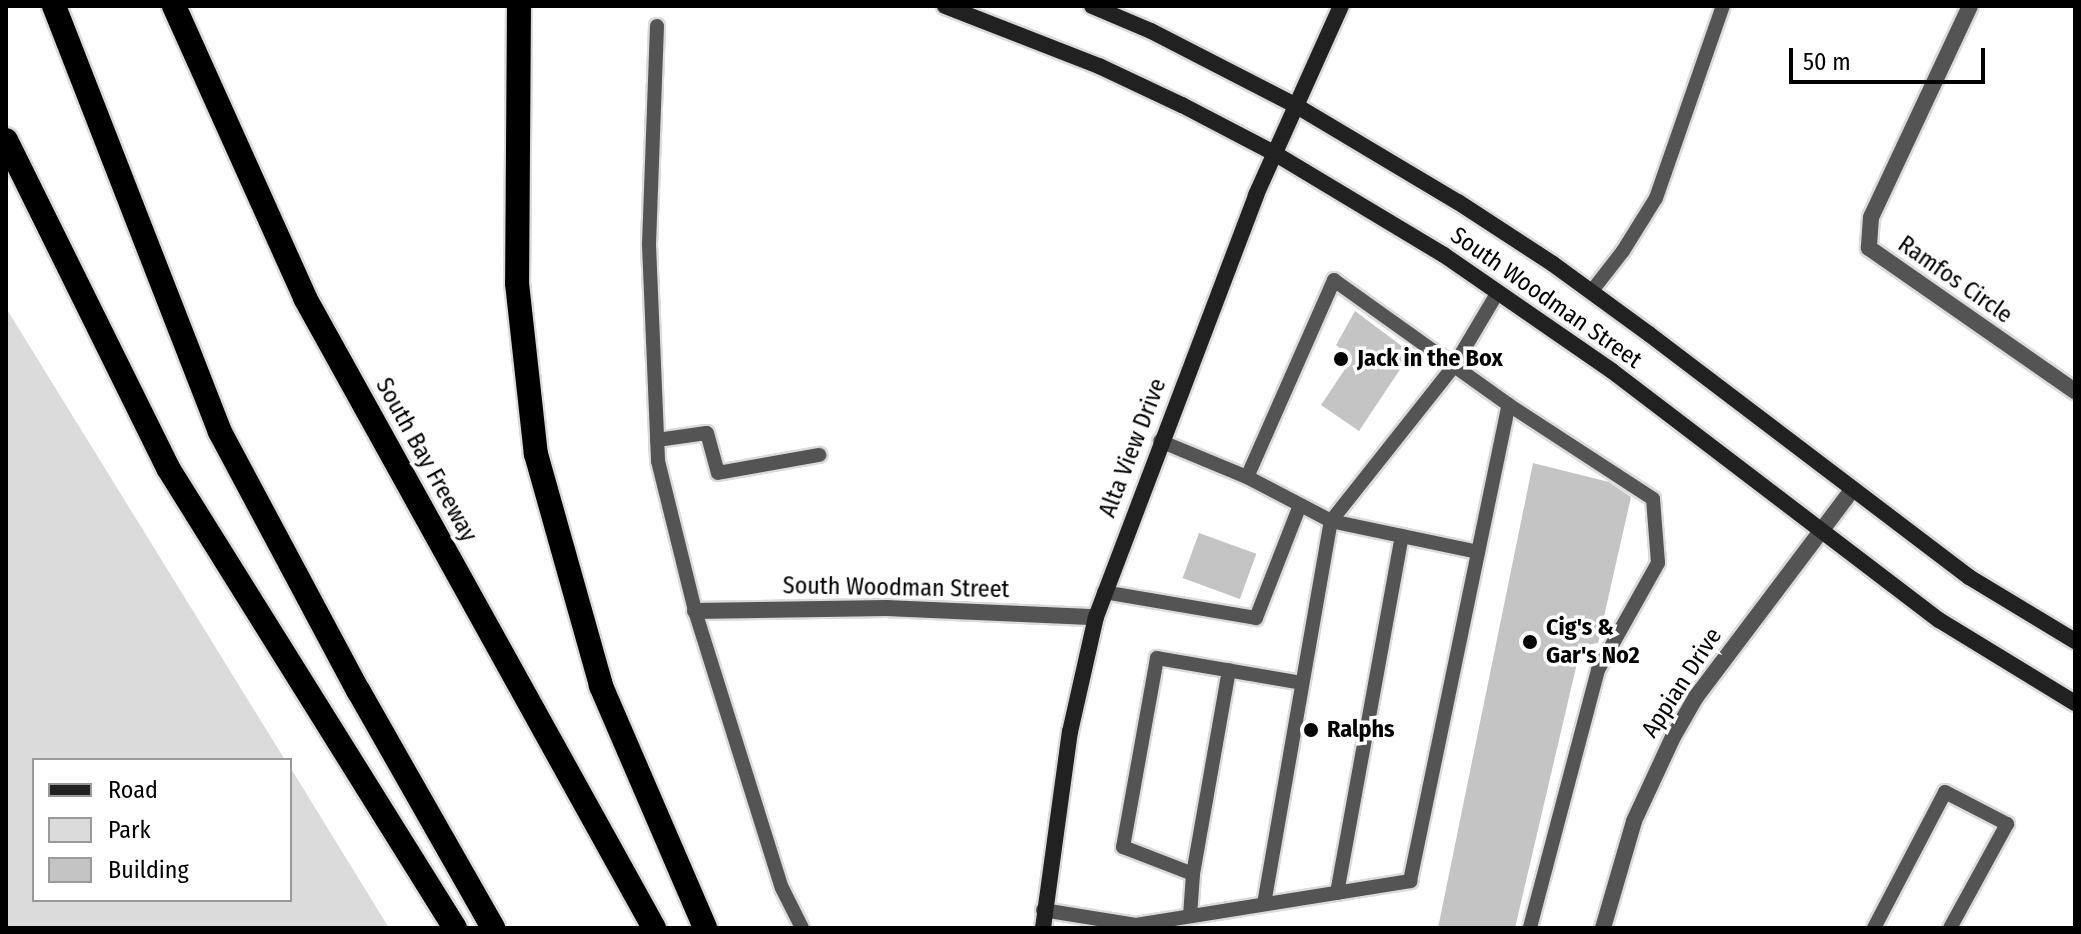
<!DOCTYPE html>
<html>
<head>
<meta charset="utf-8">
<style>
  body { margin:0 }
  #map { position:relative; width:2081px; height:934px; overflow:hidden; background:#fff; font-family:"Fira Sans Condensed",sans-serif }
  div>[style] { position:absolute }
  .green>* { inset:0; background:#dbdbdb }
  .building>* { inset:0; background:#c4c4c4; transform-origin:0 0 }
  .roads { filter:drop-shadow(2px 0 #dbdbdb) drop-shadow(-2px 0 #dbdbdb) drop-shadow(0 2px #dbdbdb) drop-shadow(0 -2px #dbdbdb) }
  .service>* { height:14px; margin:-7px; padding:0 7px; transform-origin:7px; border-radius:7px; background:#545454 }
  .minor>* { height:16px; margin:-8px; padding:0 8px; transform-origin:8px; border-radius:8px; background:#545454 }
  .tertiary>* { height:16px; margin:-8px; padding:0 8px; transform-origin:8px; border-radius:8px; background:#545454 }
  .secondary>* { height:16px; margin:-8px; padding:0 8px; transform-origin:8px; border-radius:8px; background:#212121 }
  .motorway>* { height:24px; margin:-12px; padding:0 12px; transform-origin:12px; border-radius:12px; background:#000 }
  .dots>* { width:22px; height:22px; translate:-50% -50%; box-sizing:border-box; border:4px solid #fff; border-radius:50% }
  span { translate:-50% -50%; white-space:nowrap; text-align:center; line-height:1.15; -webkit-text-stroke:7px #fff; paint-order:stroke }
  .street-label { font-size:24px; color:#000 }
  .poi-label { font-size:24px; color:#000; font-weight:700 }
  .left { translate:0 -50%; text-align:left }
  .frame { position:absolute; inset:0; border:8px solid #000; pointer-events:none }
  .legend { position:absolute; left:32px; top:758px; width:260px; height:144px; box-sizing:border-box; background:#fff; border:2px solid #999; margin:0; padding:10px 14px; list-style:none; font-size:24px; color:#000 }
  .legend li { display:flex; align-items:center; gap:16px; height:40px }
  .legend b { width:40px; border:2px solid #999 }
  .scale { position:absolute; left:1789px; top:48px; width:196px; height:36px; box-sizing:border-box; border:4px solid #000; border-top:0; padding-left:10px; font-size:24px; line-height:28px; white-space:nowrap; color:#000; -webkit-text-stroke:6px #fff; paint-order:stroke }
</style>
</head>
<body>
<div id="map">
  <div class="green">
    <div style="clip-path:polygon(6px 308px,285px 760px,34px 760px,34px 900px,290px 900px,290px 767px,389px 928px,6px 928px)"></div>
  </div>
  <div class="building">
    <div style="clip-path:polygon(1355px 311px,1411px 353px,1359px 431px,1321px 405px,1347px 366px,1342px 363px,1346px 353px,1336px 345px)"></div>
    <div style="clip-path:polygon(1533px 463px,1609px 482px,1631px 497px,1598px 643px,1581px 646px,1515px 928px,1438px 928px)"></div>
    <div style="left:1199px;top:533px;width:61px;height:48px;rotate:20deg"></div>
  </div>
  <div class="roads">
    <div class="service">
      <div style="left:657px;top:26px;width:219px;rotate:92.1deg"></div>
      <div style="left:649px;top:245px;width:216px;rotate:87.6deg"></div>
      <div style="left:658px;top:461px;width:154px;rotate:76.1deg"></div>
      <div style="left:695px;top:611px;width:290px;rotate:72.6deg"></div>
      <div style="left:782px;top:888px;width:45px;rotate:63.4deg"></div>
      <div style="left:1591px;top:292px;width:52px;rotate:-52deg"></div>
      <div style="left:1623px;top:251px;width:62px;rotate:-58.1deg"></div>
      <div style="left:1656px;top:198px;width:203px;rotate:-70.8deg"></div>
      <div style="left:1509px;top:405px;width:172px;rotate:33.1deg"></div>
      <div style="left:1653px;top:499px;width:64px;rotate:85.5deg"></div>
      <div style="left:1658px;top:563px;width:123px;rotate:119.3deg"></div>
      <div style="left:1598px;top:670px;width:267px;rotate:104.8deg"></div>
      <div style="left:657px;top:440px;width:50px;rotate:-8deg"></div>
      <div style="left:707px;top:433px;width:41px;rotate:74.6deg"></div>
      <div style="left:718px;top:473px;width:103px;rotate:-10.1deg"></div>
      <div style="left:1247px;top:477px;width:95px;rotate:27.6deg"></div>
      <div style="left:1331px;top:521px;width:198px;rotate:-51.6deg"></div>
      <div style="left:1454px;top:366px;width:86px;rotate:-59.3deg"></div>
      <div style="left:1104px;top:592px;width:154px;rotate:9.7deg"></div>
      <div style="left:1256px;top:618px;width:121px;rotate:-68.7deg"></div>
      <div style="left:1193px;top:874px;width:207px;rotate:-80deg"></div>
      <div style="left:1337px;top:893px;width:363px;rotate:-79.7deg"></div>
      <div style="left:1264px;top:904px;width:389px;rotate:-80.1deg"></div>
      <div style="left:1331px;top:521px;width:150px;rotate:11.9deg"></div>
      <div style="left:1043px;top:910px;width:94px;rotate:9.2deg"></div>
      <div style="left:1136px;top:925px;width:3px;rotate:90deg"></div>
      <div style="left:1190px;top:916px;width:42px;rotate:-85.9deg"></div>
      <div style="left:1193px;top:874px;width:75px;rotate:-158.9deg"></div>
      <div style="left:1123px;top:847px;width:192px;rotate:-79.8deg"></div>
      <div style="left:1157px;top:658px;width:147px;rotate:9.8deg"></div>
      <div style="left:1136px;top:925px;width:278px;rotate:-9.1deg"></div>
      <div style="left:1410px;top:881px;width:486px;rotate:-78.3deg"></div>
      <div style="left:1509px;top:405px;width:215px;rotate:-144.5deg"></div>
      <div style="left:1334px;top:280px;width:215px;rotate:113.8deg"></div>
      <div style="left:1247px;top:477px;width:94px;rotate:-157.5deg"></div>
      <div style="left:1874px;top:928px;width:153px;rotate:-62.4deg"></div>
      <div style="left:1945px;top:792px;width:70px;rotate:27.3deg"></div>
      <div style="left:2007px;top:824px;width:119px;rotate:118.7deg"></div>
    </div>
    <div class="minor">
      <div style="left:1970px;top:6px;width:233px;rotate:115.1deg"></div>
      <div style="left:1871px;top:217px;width:31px;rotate:94deg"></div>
      <div style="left:1869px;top:248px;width:251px;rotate:34.8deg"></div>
      <div style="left:695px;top:611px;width:191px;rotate:-0.9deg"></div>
      <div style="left:886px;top:608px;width:210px;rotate:2.5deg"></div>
    </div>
    <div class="tertiary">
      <div style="left:1603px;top:928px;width:111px;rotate:-73.8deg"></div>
      <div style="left:1634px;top:821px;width:93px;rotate:-65.1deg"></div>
      <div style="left:1673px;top:737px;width:46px;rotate:-60.1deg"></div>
      <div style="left:1696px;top:697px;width:258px;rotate:-53deg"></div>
    </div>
    <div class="secondary">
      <div style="left:945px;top:6px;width:165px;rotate:21.3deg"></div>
      <div style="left:1099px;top:66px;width:92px;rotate:25.2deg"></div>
      <div style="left:1182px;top:105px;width:104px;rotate:27.6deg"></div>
      <div style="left:1274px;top:153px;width:198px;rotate:31deg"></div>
      <div style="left:1444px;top:255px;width:204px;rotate:34.6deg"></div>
      <div style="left:1612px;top:371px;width:411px;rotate:37.3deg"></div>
      <div style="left:1939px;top:620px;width:159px;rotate:31.4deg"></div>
      <div style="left:1092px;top:6px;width:64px;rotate:23deg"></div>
      <div style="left:1151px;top:31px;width:162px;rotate:27.2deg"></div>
      <div style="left:1295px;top:105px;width:190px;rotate:30.8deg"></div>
      <div style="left:1458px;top:202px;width:113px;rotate:33.1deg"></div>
      <div style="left:1553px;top:264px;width:119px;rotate:36.1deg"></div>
      <div style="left:1649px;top:334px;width:402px;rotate:37.2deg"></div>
      <div style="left:1969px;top:577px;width:124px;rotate:31.1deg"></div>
      <div style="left:1043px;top:928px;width:198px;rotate:-82.2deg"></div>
      <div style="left:1070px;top:732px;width:118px;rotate:-77.3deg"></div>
      <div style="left:1096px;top:617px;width:451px;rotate:-69.2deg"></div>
      <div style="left:1256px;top:195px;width:207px;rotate:-65.8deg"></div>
    </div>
    <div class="motorway">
      <div style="left:54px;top:6px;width:457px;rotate:68.7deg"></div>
      <div style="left:220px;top:432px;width:293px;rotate:61.9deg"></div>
      <div style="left:358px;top:690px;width:274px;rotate:60.4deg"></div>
      <div style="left:174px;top:6px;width:320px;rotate:65.8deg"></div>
      <div style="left:305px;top:298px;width:720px;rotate:61.01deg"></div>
      <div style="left:519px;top:6px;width:277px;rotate:90.4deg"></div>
      <div style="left:517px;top:283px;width:172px;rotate:83.7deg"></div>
      <div style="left:536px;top:454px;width:241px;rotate:74.3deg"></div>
      <div style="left:601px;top:686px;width:263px;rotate:66.7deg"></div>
      <div style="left:6px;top:140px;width:366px;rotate:63.7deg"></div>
      <div style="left:168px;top:468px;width:542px;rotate:58.04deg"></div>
    </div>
  </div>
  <div class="dots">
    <div style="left:1341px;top:359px;background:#000"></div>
    <div style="left:1530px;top:642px;background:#000"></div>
    <div style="left:1311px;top:730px;background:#000"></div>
  </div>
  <div class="street-label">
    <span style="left:1955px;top:280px;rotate:35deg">Ramfos Circle</span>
    <span style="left:1546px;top:298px;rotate:35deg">South Woodman Street</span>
    <span style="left:1133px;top:448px;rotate:-69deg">Alta View Drive</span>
    <span style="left:426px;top:460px;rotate:61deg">South Bay Freeway</span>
    <span style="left:896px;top:588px;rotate:1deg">South Woodman Street</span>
    <span style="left:1682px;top:683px;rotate:-57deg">Appian Drive</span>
  </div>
  <div class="poi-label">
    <span class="left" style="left:1357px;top:359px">Jack in the Box</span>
    <span class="left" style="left:1546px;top:642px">Cig's &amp;<br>Gar's No2</span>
    <span class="left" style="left:1327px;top:730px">Ralphs</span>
  </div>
  <div class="frame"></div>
  <ul class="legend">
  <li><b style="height:10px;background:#212121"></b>Road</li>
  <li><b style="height:22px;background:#dbdbdb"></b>Park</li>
  <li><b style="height:22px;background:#c4c4c4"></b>Building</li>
  </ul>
  <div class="scale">50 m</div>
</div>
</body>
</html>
